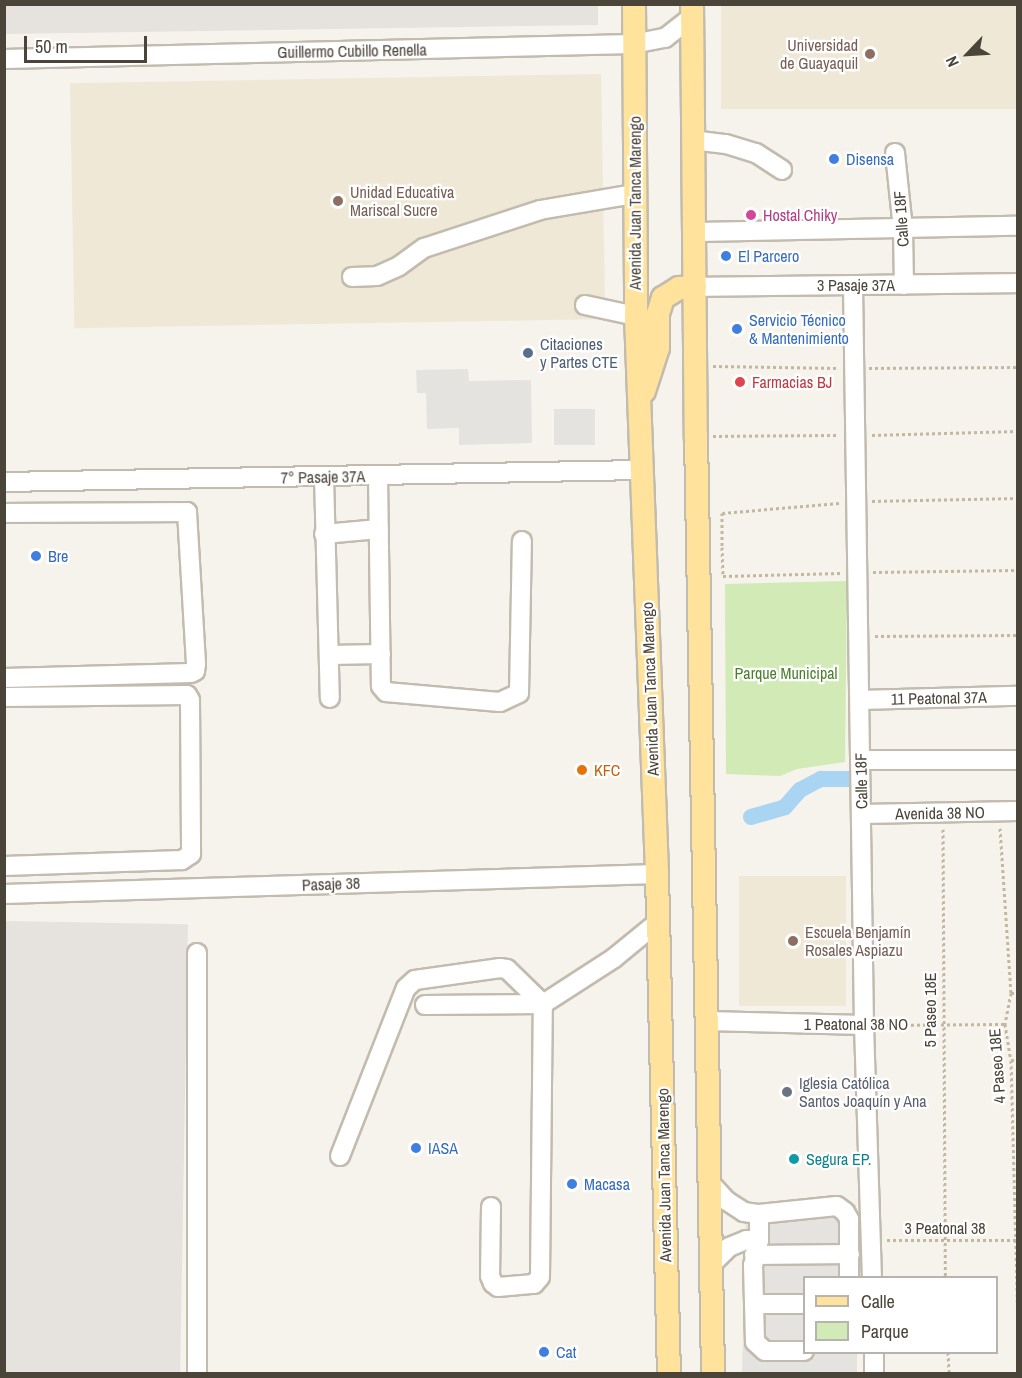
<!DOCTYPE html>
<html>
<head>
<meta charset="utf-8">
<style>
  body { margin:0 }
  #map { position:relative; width:1022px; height:1378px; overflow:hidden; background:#f6f3ec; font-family:"Archivo Narrow",sans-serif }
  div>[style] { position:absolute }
  .industrial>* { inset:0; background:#e6e2dd; transform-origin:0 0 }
  .education>* { inset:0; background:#efe8d6; transform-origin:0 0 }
  .green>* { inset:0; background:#d2eab5 }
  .parking>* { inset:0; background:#e5e3e0; transform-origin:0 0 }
  .canal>* { height:16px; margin:-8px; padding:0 8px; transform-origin:8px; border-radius:8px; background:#a9d4f2 }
  .path>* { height:3px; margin-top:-1.5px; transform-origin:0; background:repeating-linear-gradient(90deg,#c4b79f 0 3px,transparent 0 6px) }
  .roads { filter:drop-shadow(2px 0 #c2bbae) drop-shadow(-2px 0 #c2bbae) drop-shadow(0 2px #c2bbae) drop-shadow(0 -2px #c2bbae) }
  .minor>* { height:18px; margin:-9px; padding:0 9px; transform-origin:9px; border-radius:9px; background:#fff }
  .major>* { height:22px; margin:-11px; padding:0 11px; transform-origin:11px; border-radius:11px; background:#ffe39c }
  .dots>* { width:16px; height:16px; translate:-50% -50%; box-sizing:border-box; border:3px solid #fff; border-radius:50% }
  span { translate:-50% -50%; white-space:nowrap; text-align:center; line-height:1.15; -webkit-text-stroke:4.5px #fff; paint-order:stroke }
  .education-label { font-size:16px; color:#785e54 }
  .right { translate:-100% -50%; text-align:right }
  .left { translate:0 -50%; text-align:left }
  .street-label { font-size:16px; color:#4b4439 }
  .shop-label { font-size:16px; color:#366cbe }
  .hotel-label { font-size:16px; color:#b23c85 }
  .service-label { font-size:16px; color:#4e5e75 }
  .health-label { font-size:16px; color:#be3a42 }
  .park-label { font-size:16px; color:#4a7f2a }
  .food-label { font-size:16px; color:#c56008 }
  .worship-label { font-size:16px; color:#5b616d }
  .culture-label { font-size:16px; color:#0d838f }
  .frame { position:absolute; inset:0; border:6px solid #4b4439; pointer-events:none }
  .legend { position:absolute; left:803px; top:1276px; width:195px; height:78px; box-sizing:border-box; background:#fff; border:2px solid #b7b4b0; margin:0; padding:8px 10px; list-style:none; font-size:18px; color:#4b4439 }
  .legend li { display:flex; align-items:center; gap:12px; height:30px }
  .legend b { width:30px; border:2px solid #b7b4b0 }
  .north { position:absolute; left:938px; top:24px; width:60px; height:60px; -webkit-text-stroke:4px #fff; paint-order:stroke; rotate:245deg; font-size:16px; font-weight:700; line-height:24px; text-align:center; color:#4b4439 }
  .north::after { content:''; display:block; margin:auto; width:21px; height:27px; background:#4b4439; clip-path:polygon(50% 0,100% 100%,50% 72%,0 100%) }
  .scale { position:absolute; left:24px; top:36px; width:123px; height:27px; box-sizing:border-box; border:3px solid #4b4439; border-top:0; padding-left:8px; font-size:18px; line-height:21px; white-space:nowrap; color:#4b4439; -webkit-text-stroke:4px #fff; paint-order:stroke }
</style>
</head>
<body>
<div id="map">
  <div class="industrial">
    <div style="clip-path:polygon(598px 4px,598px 25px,4px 34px,5px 4px)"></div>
    <div style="left:5px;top:921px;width:183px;height:452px;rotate:1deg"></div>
  </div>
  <div class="education">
    <div style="left:721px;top:5px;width:296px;height:104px"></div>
    <div style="left:601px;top:74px;width:245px;height:531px;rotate:89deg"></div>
    <div style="left:739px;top:876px;width:107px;height:130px"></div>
  </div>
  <div class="green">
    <div style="clip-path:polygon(847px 581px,845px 762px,797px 769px,780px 776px,726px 774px,725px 584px)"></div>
  </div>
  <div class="parking">
    <div style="clip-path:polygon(468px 369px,469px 381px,531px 380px,532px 443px,459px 445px,459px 428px,427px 429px,426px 393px,417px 393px,416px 370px)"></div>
    <div style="left:554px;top:409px;width:41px;height:36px"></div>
    <div style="clip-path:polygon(746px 1203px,856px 1204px,856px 1277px,804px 1278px,804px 1352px,857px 1353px,857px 1373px,742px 1374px)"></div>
  </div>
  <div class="canal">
    <div style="left:751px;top:817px;width:35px;rotate:-16deg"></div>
    <div style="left:785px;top:807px;width:23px;rotate:-49deg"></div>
    <div style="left:800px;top:790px;width:24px;rotate:-28deg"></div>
    <div style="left:821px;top:779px;width:31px"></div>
  </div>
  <div class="path">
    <div style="left:713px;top:366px;width:126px;rotate:0.9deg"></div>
    <div style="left:869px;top:368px;width:149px;rotate:-0.4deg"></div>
    <div style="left:872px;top:435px;width:146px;rotate:-1.6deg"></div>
    <div style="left:713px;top:436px;width:126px;rotate:-0.5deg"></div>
    <div style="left:872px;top:501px;width:146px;rotate:-1.2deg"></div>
    <div style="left:839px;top:503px;width:117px;rotate:175.1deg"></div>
    <div style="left:722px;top:513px;width:34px;rotate:90deg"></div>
    <div style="left:722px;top:547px;width:29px;rotate:88deg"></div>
    <div style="left:723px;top:576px;width:119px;rotate:-1.4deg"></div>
    <div style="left:873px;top:572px;width:145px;rotate:-0.8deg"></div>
    <div style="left:875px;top:636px;width:143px;rotate:-0.4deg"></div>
    <div style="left:1000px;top:828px;width:165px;rotate:86.2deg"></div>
    <div style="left:1011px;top:993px;width:32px;rotate:101deg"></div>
    <div style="left:1005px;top:1024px;width:36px;rotate:81deg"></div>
    <div style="left:1011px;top:1060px;width:260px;rotate:88.5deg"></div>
    <div style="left:943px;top:829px;width:449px;rotate:89.7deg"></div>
    <div style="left:1011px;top:993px;width:7px"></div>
    <div style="left:881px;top:1025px;width:124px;rotate:-0.5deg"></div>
    <div style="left:1011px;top:1060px;width:7px"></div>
    <div style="left:887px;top:1240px;width:131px"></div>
    <div style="left:948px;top:1352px;width:22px;rotate:87deg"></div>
  </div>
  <div class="roads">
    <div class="minor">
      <div style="left:4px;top:59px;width:629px;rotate:-1.37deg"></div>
      <div style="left:633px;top:44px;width:33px;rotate:-11deg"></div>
      <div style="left:665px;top:38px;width:33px;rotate:-38deg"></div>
      <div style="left:692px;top:140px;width:34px;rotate:7deg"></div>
      <div style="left:726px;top:144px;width:31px;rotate:17deg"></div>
      <div style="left:756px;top:153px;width:31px;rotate:33deg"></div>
      <div style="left:895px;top:153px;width:76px;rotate:84deg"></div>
      <div style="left:903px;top:229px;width:56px;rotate:89deg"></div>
      <div style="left:694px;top:232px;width:324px;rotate:-1.1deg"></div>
      <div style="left:352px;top:277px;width:25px;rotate:-2deg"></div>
      <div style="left:377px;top:276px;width:24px;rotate:-24deg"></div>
      <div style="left:399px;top:266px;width:31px;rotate:-36deg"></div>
      <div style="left:424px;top:248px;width:122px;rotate:-18.1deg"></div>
      <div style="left:540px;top:210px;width:96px;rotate:-9.6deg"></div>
      <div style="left:853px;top:285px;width:740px;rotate:89.15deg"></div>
      <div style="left:864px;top:1025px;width:253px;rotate:88.2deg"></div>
      <div style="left:695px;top:287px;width:323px;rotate:-0.7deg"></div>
      <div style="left:585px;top:305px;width:52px;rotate:12.2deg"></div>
      <div style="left:324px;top:476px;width:222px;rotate:88.5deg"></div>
      <div style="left:378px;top:476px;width:210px;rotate:89.2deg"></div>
      <div style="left:381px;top:686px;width:8px;rotate:50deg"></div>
      <div style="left:386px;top:692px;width:114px;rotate:5deg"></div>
      <div style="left:500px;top:702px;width:21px;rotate:-25deg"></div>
      <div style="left:519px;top:693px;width:152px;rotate:-88.9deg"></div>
      <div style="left:4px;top:482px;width:637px;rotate:-1.08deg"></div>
      <div style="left:4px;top:513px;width:183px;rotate:-0.3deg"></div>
      <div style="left:187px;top:512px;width:152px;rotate:86.6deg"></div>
      <div style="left:196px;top:664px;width:7px;rotate:98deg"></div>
      <div style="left:195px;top:671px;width:4px;rotate:153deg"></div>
      <div style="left:191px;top:673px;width:187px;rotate:178.5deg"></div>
      <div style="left:324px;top:534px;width:55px;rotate:-5.2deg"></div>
      <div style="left:329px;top:655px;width:52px;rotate:-1.1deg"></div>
      <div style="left:4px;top:697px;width:183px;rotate:-0.6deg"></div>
      <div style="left:187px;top:695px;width:6px;rotate:59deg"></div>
      <div style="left:190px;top:700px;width:154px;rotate:89.6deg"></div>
      <div style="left:191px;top:854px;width:11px;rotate:146deg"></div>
      <div style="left:182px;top:860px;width:178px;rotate:178.1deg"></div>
      <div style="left:860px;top:700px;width:158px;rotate:-1.5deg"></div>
      <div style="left:861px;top:760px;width:157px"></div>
      <div style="left:862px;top:814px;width:156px;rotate:-1.1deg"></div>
      <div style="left:4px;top:894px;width:653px;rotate:-1.75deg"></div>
      <div style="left:707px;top:1021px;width:157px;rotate:1.5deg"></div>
      <div style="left:340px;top:1156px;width:180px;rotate:-68.6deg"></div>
      <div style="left:406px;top:988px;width:12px;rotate:-42deg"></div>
      <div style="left:415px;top:980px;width:86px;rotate:-8deg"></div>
      <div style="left:500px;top:968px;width:7px;rotate:8deg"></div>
      <div style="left:507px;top:969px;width:50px;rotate:44.2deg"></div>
      <div style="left:543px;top:1004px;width:118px;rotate:179.5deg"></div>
      <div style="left:711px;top:1184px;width:23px;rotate:47deg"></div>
      <div style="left:727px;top:1201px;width:20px;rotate:33deg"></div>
      <div style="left:744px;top:1212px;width:15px;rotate:8deg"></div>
      <div style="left:759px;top:1214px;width:78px;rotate:-5.9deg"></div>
      <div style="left:837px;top:1206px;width:10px;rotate:37deg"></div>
      <div style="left:845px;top:1212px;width:8px;rotate:60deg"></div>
      <div style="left:849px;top:1219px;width:59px;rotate:90deg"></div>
      <div style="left:491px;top:1207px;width:69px;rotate:90.8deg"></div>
      <div style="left:490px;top:1276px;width:8px;rotate:67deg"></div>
      <div style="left:493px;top:1283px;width:6px;rotate:39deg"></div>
      <div style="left:498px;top:1287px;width:36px;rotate:-5deg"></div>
      <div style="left:534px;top:1284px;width:9px;rotate:-49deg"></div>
      <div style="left:540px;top:1277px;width:273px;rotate:-89.4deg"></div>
      <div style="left:543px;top:1004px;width:85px;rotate:-32.9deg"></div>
      <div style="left:614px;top:958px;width:57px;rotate:-39.3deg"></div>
      <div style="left:759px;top:1214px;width:26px;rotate:90deg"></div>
      <div style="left:759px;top:1240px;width:26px;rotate:103deg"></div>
      <div style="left:753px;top:1265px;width:77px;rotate:88.5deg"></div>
      <div style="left:755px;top:1342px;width:13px;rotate:42deg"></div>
      <div style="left:765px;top:1351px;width:39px"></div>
      <div style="left:754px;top:1255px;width:96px;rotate:-0.6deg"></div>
      <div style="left:711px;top:1265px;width:25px;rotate:-45deg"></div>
      <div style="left:729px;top:1247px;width:18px;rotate:-22deg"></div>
      <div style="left:746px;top:1240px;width:13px"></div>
      <div style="left:754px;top:1304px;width:50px"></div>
      <div style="left:874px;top:1352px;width:22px;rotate:90deg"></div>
      <div style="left:197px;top:1374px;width:421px;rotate:-90deg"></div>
    </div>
    <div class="major">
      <div style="left:634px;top:4px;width:312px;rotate:89.6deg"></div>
      <div style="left:636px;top:316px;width:558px;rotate:87.84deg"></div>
      <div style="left:657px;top:874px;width:500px;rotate:88.63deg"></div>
      <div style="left:692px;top:4px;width:432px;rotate:89.5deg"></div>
      <div style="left:696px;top:436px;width:938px;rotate:88.96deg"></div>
      <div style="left:644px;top:391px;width:45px;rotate:-72deg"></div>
      <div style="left:658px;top:348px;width:34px;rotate:-90deg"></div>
      <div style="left:658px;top:314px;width:17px;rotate:-73deg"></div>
      <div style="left:663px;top:298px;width:19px;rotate:-32deg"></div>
      <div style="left:679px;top:288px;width:16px;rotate:-4deg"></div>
    </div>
  </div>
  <div class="dots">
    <div style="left:870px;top:54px;background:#8d6e63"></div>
    <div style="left:834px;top:159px;background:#3f7fe0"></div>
    <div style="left:338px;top:201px;background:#8d6e63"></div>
    <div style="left:751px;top:215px;background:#d1479c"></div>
    <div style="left:726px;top:256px;background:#3f7fe0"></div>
    <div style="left:737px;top:329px;background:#3f7fe0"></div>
    <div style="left:528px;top:353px;background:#5c6f8a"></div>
    <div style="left:740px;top:382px;background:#e0444e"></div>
    <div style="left:36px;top:556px;background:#3f7fe0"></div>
    <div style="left:582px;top:770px;background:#e8710a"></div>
    <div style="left:793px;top:941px;background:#8d6e63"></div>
    <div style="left:787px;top:1092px;background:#6b7280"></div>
    <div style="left:416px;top:1148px;background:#3f7fe0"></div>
    <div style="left:794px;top:1159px;background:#0f9aa8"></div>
    <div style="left:572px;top:1184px;background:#3f7fe0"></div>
    <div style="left:544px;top:1352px;background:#3f7fe0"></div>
  </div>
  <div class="education-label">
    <span class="right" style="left:858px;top:54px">Universidad<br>de Guayaquil</span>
    <span class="left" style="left:350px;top:201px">Unidad Educativa<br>Mariscal Sucre</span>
    <span class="left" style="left:805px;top:941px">Escuela Benjamín<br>Rosales Aspiazu</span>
  </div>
  <div class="street-label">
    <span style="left:352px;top:51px;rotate:-1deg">Guillermo Cubillo Renella</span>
    <span style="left:635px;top:203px;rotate:-90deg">Avenida Juan Tanca Marengo</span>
    <span style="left:901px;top:219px;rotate:-94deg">Calle 18F</span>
    <span style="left:856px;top:285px">3 Pasaje 37A</span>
    <span style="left:323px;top:477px;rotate:-1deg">7° Pasaje 37A</span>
    <span style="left:650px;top:689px;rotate:-92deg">Avenida Juan Tanca Marengo</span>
    <span style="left:939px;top:698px;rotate:-1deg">11 Peatonal 37A</span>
    <span style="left:861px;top:781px;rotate:-91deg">Calle 18F</span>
    <span style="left:940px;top:813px;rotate:-1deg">Avenida 38 NO</span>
    <span style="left:331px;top:884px;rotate:-2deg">Pasaje 38</span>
    <span style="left:930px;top:1010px;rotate:-90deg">5 Paseo 18E</span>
    <span style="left:856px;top:1024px">1 Peatonal 38 NO</span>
    <span style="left:997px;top:1066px;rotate:-94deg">4 Paseo 18E</span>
    <span style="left:664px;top:1175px;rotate:-91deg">Avenida Juan Tanca Marengo</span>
    <span style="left:945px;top:1228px">3 Peatonal 38</span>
  </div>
  <div class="shop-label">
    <span class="left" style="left:846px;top:159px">Disensa</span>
    <span class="left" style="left:738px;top:256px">El Parcero</span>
    <span class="left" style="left:749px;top:329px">Servicio Técnico<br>&amp; Mantenimiento</span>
    <span class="left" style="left:48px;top:556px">Bre</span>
    <span class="left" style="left:428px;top:1148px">IASA</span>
    <span class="left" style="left:584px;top:1184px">Macasa</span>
    <span class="left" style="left:556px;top:1352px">Cat</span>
  </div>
  <div class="hotel-label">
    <span class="left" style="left:763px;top:215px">Hostal Chiky</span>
  </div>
  <div class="service-label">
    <span class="left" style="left:540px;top:353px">Citaciones<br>y Partes CTE</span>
  </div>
  <div class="health-label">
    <span class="left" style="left:752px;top:382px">Farmacias BJ</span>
  </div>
  <div class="park-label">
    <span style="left:786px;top:673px">Parque Municipal</span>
  </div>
  <div class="food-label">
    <span class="left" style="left:594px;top:770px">KFC</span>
  </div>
  <div class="worship-label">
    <span class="left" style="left:799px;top:1092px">Iglesia Católica<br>Santos Joaquín y Ana</span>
  </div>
  <div class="culture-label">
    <span class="left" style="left:806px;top:1159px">Segura EP.</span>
  </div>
  <div class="frame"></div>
  <ul class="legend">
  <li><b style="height:8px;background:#ffe39c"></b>Calle</li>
  <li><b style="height:16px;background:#d2eab5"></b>Parque</li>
  </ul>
  <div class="north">N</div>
  <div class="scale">50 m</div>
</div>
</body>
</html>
